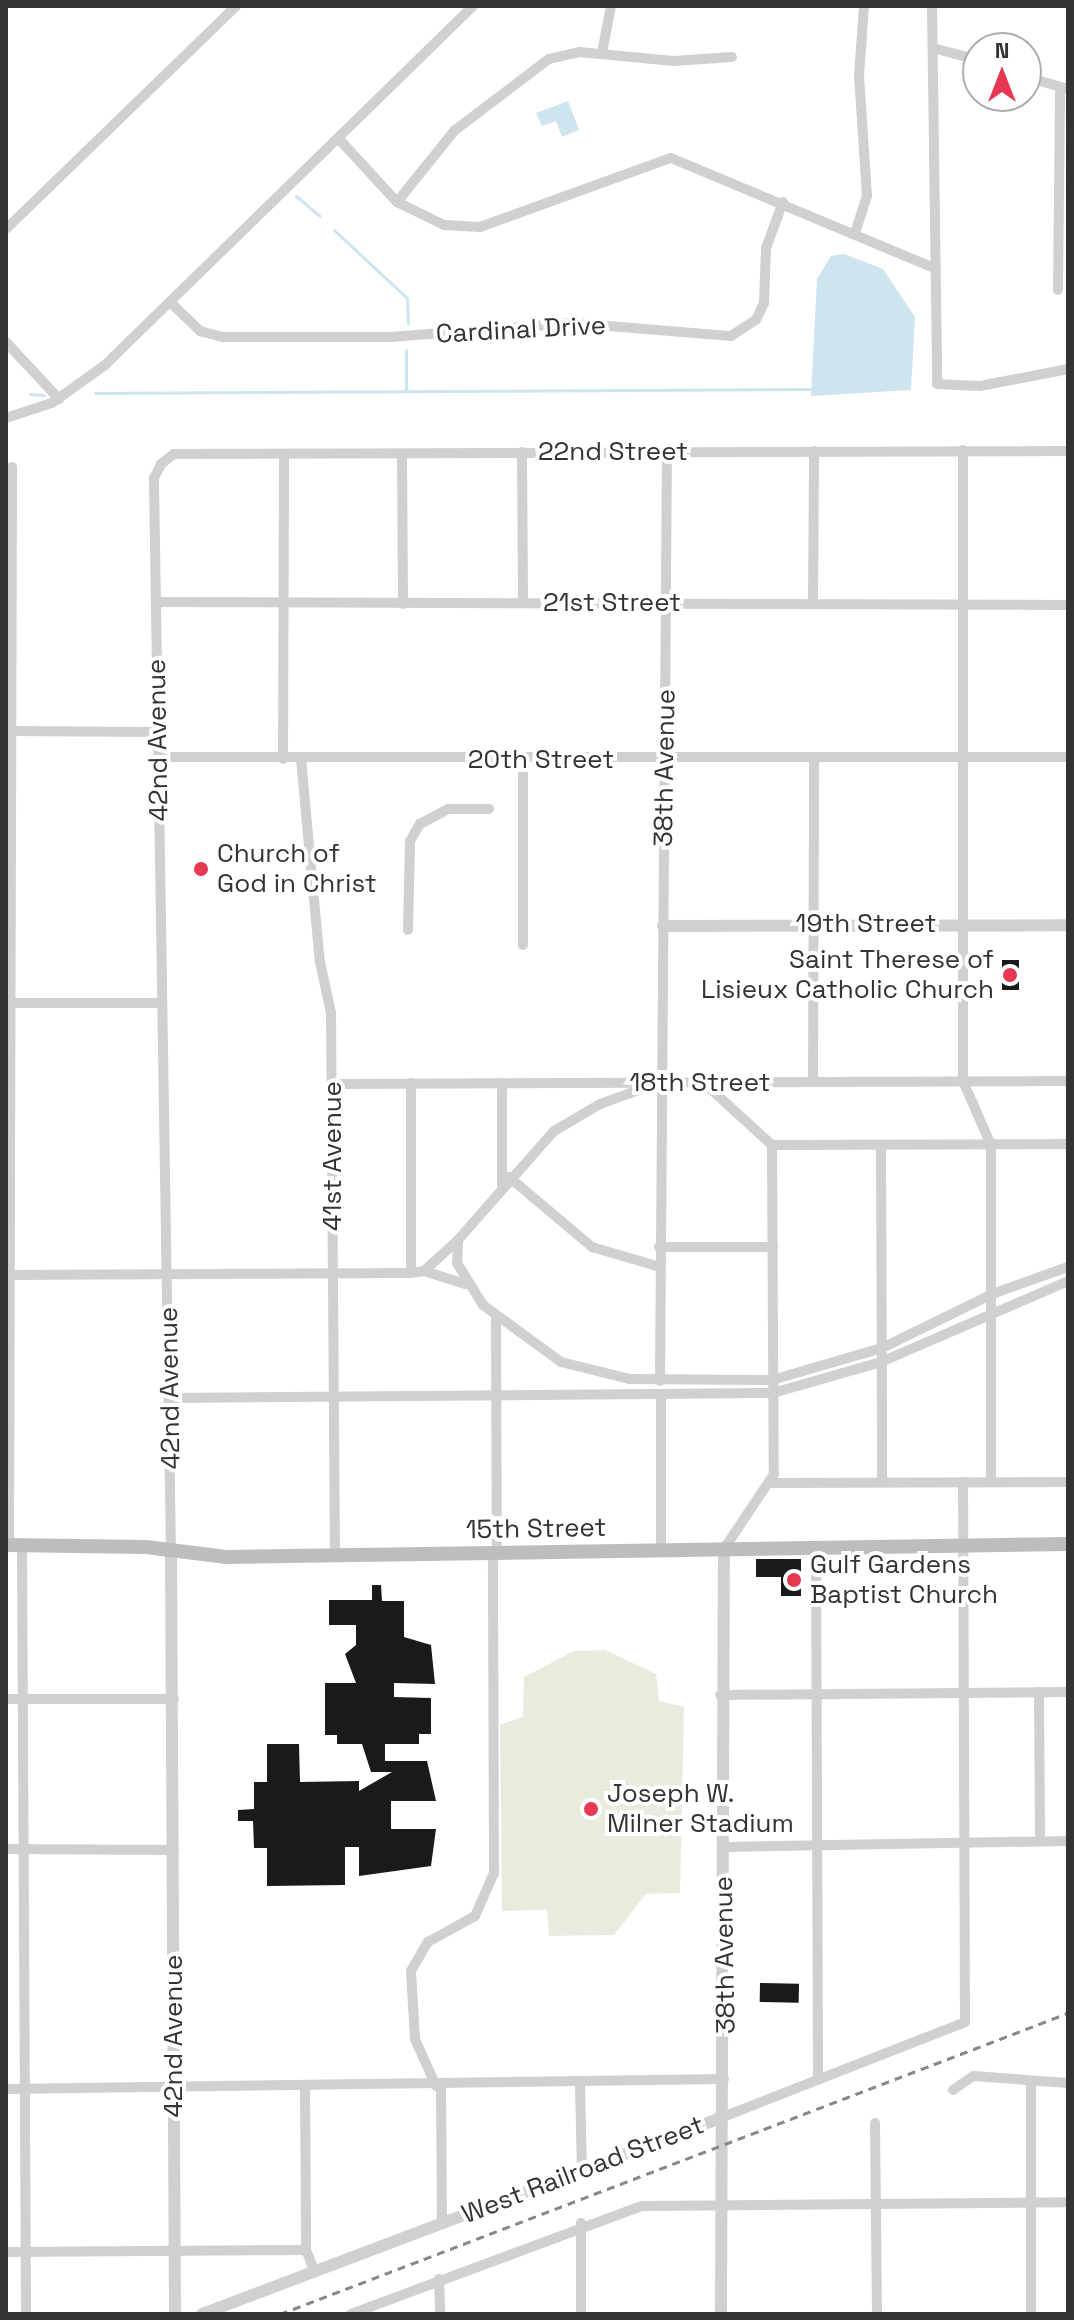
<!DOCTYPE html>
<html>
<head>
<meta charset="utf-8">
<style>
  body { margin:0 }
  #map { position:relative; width:1074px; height:2320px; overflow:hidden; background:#fff; font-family:"Space Grotesk",sans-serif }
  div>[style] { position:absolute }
  .green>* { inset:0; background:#e7ecdf }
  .water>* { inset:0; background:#cee4ee }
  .stream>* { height:3px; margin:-1.5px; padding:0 1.5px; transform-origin:1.5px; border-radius:1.5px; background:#cee4ee }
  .building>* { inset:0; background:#1a1a1a; transform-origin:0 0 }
  .minor>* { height:10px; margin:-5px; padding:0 5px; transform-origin:5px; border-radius:5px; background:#d0d0d0 }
  .tertiary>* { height:12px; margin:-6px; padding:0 6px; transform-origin:6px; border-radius:6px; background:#d0d0d0 }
  .secondary>* { height:14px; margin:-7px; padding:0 7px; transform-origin:7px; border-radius:7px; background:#bdbdbd }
  .rail>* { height:3px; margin-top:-1.5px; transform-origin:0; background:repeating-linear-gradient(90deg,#888 0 8px,transparent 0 14px) }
  .dots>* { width:22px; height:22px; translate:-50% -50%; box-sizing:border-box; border:4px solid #fff; border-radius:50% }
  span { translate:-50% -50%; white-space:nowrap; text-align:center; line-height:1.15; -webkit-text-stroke:8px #fff; paint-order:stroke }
  .street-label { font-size:26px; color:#333 }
  .poi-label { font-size:26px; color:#333 }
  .left { translate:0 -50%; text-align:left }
  .right { translate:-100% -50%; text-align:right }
  .frame { position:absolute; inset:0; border:8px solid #333; pointer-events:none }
  .north { position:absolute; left:962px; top:32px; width:80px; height:80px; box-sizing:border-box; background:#fff; border:2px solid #adadad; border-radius:50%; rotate:0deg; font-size:22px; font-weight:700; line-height:32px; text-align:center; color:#333 }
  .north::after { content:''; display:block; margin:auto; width:28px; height:36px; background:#e63852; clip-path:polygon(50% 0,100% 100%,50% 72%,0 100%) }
</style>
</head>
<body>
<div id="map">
  <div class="green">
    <div style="clip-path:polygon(605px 1650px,656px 1674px,659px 1701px,684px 1707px,680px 1893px,646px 1894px,614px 1935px,549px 1936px,547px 1910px,502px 1911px,500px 1725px,523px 1717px,524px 1677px,574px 1651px)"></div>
  </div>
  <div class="water">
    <div style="clip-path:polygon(568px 101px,579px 130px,562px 137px,556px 121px,542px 126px,536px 113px)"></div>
    <div style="clip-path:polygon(844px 254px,883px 269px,915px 317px,911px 390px,811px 396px,817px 279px,831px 256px)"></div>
  </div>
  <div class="stream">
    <div style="left:296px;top:196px;width:31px;rotate:40deg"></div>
    <div style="left:334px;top:230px;width:100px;rotate:43deg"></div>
    <div style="left:407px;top:298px;width:25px;rotate:88deg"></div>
    <div style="left:406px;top:350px;width:40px;rotate:90deg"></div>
    <div style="left:95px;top:393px;width:719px;rotate:-0.32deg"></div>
    <div style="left:30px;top:394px;width:14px;rotate:4deg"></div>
  </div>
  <div class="building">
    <div style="left:1002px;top:960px;width:17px;height:30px"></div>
    <div style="clip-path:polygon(756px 1559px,801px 1559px,801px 1596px,781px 1596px,781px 1577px,756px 1577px)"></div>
    <div style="clip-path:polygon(372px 1585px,381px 1585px,382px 1601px,404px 1601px,404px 1637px,431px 1645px,435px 1684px,394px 1683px,394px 1697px,431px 1698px,431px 1734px,419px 1734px,419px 1744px,385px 1744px,385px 1761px,427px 1761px,436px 1801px,391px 1801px,391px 1829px,436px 1829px,431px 1866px,359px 1876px,359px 1847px,345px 1847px,345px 1885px,267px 1886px,267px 1848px,254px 1848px,253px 1821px,238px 1821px,238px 1810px,254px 1809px,254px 1782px,267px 1782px,267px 1744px,299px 1744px,300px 1782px,359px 1781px,359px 1791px,392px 1772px,371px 1772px,362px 1744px,337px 1744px,337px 1735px,325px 1735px,325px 1683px,356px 1683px,345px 1654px,356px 1645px,356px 1625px,329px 1625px,329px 1600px,372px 1600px)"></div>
    <div style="left:760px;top:1983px;width:39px;height:19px;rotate:1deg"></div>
  </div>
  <div class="minor">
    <div style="left:932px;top:6px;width:378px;rotate:89.2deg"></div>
    <div style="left:937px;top:384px;width:43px;rotate:2.7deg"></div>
    <div style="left:980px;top:386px;width:90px;rotate:-10.9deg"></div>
    <div style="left:933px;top:48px;width:47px;rotate:14.9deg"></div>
    <div style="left:602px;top:53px;width:48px;rotate:-79.2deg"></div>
    <div style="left:1026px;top:77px;width:44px;rotate:15.9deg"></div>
    <div style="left:339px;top:139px;width:86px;rotate:47.4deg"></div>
    <div style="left:397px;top:202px;width:52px;rotate:26.1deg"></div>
    <div style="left:444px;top:225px;width:36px;rotate:3deg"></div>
    <div style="left:480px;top:227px;width:203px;rotate:-19.9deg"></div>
    <div style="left:671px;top:158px;width:283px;rotate:22.7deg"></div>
    <div style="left:397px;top:202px;width:91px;rotate:-51.2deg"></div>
    <div style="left:454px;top:131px;width:119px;rotate:-37.2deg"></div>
    <div style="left:549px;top:59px;width:31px;rotate:-13deg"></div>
    <div style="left:579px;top:52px;width:95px;rotate:5.4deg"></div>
    <div style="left:674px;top:61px;width:58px;rotate:-3.9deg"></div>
    <div style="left:6px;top:229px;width:320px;rotate:-44.1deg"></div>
    <div style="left:855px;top:233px;width:39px;rotate:-72deg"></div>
    <div style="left:867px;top:196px;width:120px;rotate:-93.8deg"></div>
    <div style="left:859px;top:76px;width:70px;rotate:-85.9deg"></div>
    <div style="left:1058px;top:290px;width:201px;rotate:-89.4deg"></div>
    <div style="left:170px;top:302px;width:42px;rotate:44deg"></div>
    <div style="left:200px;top:331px;width:24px;rotate:15deg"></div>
    <div style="left:223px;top:337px;width:167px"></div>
    <div style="left:390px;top:337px;width:183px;rotate:-4.4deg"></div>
    <div style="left:572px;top:323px;width:160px;rotate:4.7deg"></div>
    <div style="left:731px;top:336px;width:30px;rotate:-33deg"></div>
    <div style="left:756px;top:320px;width:19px;rotate:-65deg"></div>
    <div style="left:764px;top:303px;width:55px;rotate:-87.9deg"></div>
    <div style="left:766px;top:248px;width:49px;rotate:-69.7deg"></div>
    <div style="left:6px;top:342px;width:78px;rotate:47.1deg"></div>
    <div style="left:6px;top:418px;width:48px;rotate:-18.1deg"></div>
    <div style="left:52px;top:403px;width:65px;rotate:-35.6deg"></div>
    <div style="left:105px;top:365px;width:514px;rotate:-44.29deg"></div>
    <div style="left:963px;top:450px;width:631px;rotate:90deg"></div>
    <div style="left:963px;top:1081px;width:70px;rotate:66.4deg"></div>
    <div style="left:991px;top:1145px;width:337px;rotate:90deg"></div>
    <div style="left:522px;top:452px;width:151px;rotate:89.6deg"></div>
    <div style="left:402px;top:454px;width:150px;rotate:89.6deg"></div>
    <div style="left:156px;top:602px;width:912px;rotate:0.19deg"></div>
    <div style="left:813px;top:603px;width:152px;rotate:-89.6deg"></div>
    <div style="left:7px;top:731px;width:150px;rotate:0.4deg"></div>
    <div style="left:158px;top:757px;width:910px"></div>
    <div style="left:283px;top:759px;width:304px;rotate:-89.8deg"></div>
    <div style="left:301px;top:759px;width:204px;rotate:84.7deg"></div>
    <div style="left:320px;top:962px;width:52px;rotate:77.8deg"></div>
    <div style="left:331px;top:1013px;width:542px;rotate:89.58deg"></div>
    <div style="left:523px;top:759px;width:186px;rotate:90deg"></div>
    <div style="left:408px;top:930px;width:89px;rotate:-88.7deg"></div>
    <div style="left:410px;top:841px;width:20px;rotate:-60deg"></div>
    <div style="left:420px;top:824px;width:32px;rotate:-28deg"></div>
    <div style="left:448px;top:809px;width:41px"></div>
    <div style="left:6px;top:1003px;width:155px"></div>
    <div style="left:813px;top:1082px;width:322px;rotate:-89.8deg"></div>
    <div style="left:658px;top:1083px;width:62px;rotate:160.1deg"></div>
    <div style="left:600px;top:1104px;width:53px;rotate:149.6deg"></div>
    <div style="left:554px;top:1131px;width:145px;rotate:131.4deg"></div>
    <div style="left:458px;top:1240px;width:23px;rotate:92deg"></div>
    <div style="left:457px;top:1263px;width:49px;rotate:58.2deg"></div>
    <div style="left:483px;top:1305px;width:97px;rotate:36.2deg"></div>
    <div style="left:561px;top:1362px;width:70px;rotate:14deg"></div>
    <div style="left:629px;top:1379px;width:143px;rotate:0.4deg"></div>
    <div style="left:772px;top:1380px;width:115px;rotate:-16.2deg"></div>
    <div style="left:882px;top:1348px;width:123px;rotate:-26.1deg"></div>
    <div style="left:992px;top:1294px;width:81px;rotate:-19.6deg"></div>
    <div style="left:704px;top:1083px;width:92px;rotate:42.4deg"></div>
    <div style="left:772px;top:1145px;width:329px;rotate:89.7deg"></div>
    <div style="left:774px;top:1474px;width:90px;rotate:123.7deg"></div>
    <div style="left:333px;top:1084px;width:735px;rotate:-0.23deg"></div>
    <div style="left:772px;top:1145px;width:296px;rotate:-0.2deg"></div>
    <div style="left:881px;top:1145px;width:337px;rotate:89.8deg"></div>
    <div style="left:509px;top:1177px;width:109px;rotate:40.1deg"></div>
    <div style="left:592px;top:1247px;width:71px;rotate:16.4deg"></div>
    <div style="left:502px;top:1185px;width:102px;rotate:-90deg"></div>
    <div style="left:659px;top:1247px;width:114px"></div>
    <div style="left:424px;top:1271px;width:43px;rotate:17.6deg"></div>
    <div style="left:411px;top:1273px;width:190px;rotate:-90deg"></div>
    <div style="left:6px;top:1275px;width:405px;rotate:-0.3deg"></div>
    <div style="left:411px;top:1273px;width:13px;rotate:-9deg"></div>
    <div style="left:424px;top:1271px;width:46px;rotate:-42.4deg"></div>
    <div style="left:496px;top:1319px;width:234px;rotate:89.8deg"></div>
    <div style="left:660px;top:1381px;width:928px;rotate:-89.57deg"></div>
    <div style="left:661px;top:1394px;width:157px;rotate:90deg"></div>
    <div style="left:172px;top:1398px;width:601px;rotate:-0.48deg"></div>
    <div style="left:773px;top:1393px;width:112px;rotate:-16deg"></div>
    <div style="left:881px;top:1362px;width:204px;rotate:-23.4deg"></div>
    <div style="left:772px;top:1483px;width:296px;rotate:-0.2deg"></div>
    <div style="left:9px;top:1545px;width:1078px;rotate:-89.84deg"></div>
    <div style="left:22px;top:1545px;width:769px;rotate:89.7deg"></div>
    <div style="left:816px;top:1548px;width:532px;rotate:89.78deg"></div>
    <div style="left:171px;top:1552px;width:1074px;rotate:-90.91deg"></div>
    <div style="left:154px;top:478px;width:16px;rotate:-63deg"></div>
    <div style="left:161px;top:464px;width:16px;rotate:-38deg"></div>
    <div style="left:174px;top:454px;width:894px;rotate:-0.19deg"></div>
    <div style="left:1039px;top:1692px;width:148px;rotate:89.6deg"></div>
    <div style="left:720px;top:1695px;width:348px;rotate:-0.5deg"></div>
    <div style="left:6px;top:1699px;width:168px"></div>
    <div style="left:724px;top:1847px;width:344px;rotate:-1deg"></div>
    <div style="left:6px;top:1849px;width:168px;rotate:0.3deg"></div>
    <div style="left:1031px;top:2083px;width:231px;rotate:90deg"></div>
    <div style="left:580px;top:2084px;width:85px;rotate:88.7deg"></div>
    <div style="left:436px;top:2086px;width:51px;rotate:-114.1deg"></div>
    <div style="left:415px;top:2039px;width:68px;rotate:-93.4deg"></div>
    <div style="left:411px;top:1971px;width:34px;rotate:-60deg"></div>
    <div style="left:428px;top:1942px;width:54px;rotate:-29deg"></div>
    <div style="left:475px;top:1916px;width:47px;rotate:-66.2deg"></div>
    <div style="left:494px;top:1873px;width:320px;rotate:-90.2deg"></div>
    <div style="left:441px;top:2086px;width:137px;rotate:89.6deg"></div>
    <div style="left:305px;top:2088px;width:162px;rotate:89.6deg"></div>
    <div style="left:306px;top:2250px;width:24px;rotate:68deg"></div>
    <div style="left:6px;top:2089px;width:718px;rotate:-0.8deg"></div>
    <div style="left:953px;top:2090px;width:24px;rotate:-35deg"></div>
    <div style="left:973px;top:2076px;width:95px;rotate:4.2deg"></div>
    <div style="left:723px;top:2117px;width:260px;rotate:-21.4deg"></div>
    <div style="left:965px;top:2022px;width:540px;rotate:-90.21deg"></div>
    <div style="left:875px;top:2123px;width:191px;rotate:89.4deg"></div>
    <div style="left:6px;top:2252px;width:300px;rotate:-0.4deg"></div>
    <div style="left:439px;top:2279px;width:35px;rotate:88deg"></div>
    <div style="left:351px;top:2314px;width:310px;rotate:-20.4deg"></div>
    <div style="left:642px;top:2206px;width:426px;rotate:-0.5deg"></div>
    <div style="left:581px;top:2314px;width:91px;rotate:-90deg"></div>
  </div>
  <div class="tertiary">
    <div style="left:663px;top:926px;width:405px;rotate:-0.1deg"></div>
    <div style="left:171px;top:1552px;width:762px;rotate:89.7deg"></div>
    <div style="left:202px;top:2314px;width:557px;rotate:-20.71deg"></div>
    <div style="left:721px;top:2314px;width:765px;rotate:-89.78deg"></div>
  </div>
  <div class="secondary">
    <div style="left:6px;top:1545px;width:140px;rotate:0.8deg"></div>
    <div style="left:146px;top:1547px;width:81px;rotate:7.1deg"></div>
    <div style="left:226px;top:1557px;width:842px;rotate:-0.88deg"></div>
  </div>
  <div class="rail">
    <div style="left:280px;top:2314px;width:844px;rotate:-20.91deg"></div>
  </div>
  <div class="dots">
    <div style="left:201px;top:869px;background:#e63852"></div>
    <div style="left:1010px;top:975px;background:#e63852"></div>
    <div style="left:794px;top:1580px;background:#e63852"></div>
    <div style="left:591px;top:1809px;background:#e63852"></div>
  </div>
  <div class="street-label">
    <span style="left:521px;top:330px;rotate:-3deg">Cardinal Drive</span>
    <span style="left:613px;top:452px">22nd Street</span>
    <span style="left:612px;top:603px">21st Street</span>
    <span style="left:158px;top:740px;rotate:-91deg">42nd Avenue</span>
    <span style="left:541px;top:760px">20th Street</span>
    <span style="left:665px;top:768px;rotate:-89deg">38th Avenue</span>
    <span style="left:866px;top:924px">19th Street</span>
    <span style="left:700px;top:1083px">18th Street</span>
    <span style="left:333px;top:1156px;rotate:-90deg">41st Avenue</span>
    <span style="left:170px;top:1388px;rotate:-91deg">42nd Avenue</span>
    <span style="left:536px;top:1529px;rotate:-1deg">15th Street</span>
    <span style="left:725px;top:1955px;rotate:-91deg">38th Avenue</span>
    <span style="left:174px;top:2036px;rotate:-90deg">42nd Avenue</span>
    <span style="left:583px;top:2170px;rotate:-21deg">West Railroad Street</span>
  </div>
  <div class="poi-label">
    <span class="left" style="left:217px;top:869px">Church of<br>God in Christ</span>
    <span class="right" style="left:994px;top:975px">Saint Therese of<br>Lisieux Catholic Church</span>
    <span class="left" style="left:810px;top:1580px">Gulf Gardens<br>Baptist Church</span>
    <span class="left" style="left:607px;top:1809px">Joseph W.<br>Milner Stadium</span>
  </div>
  <div class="frame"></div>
  <div class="north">N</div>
</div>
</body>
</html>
